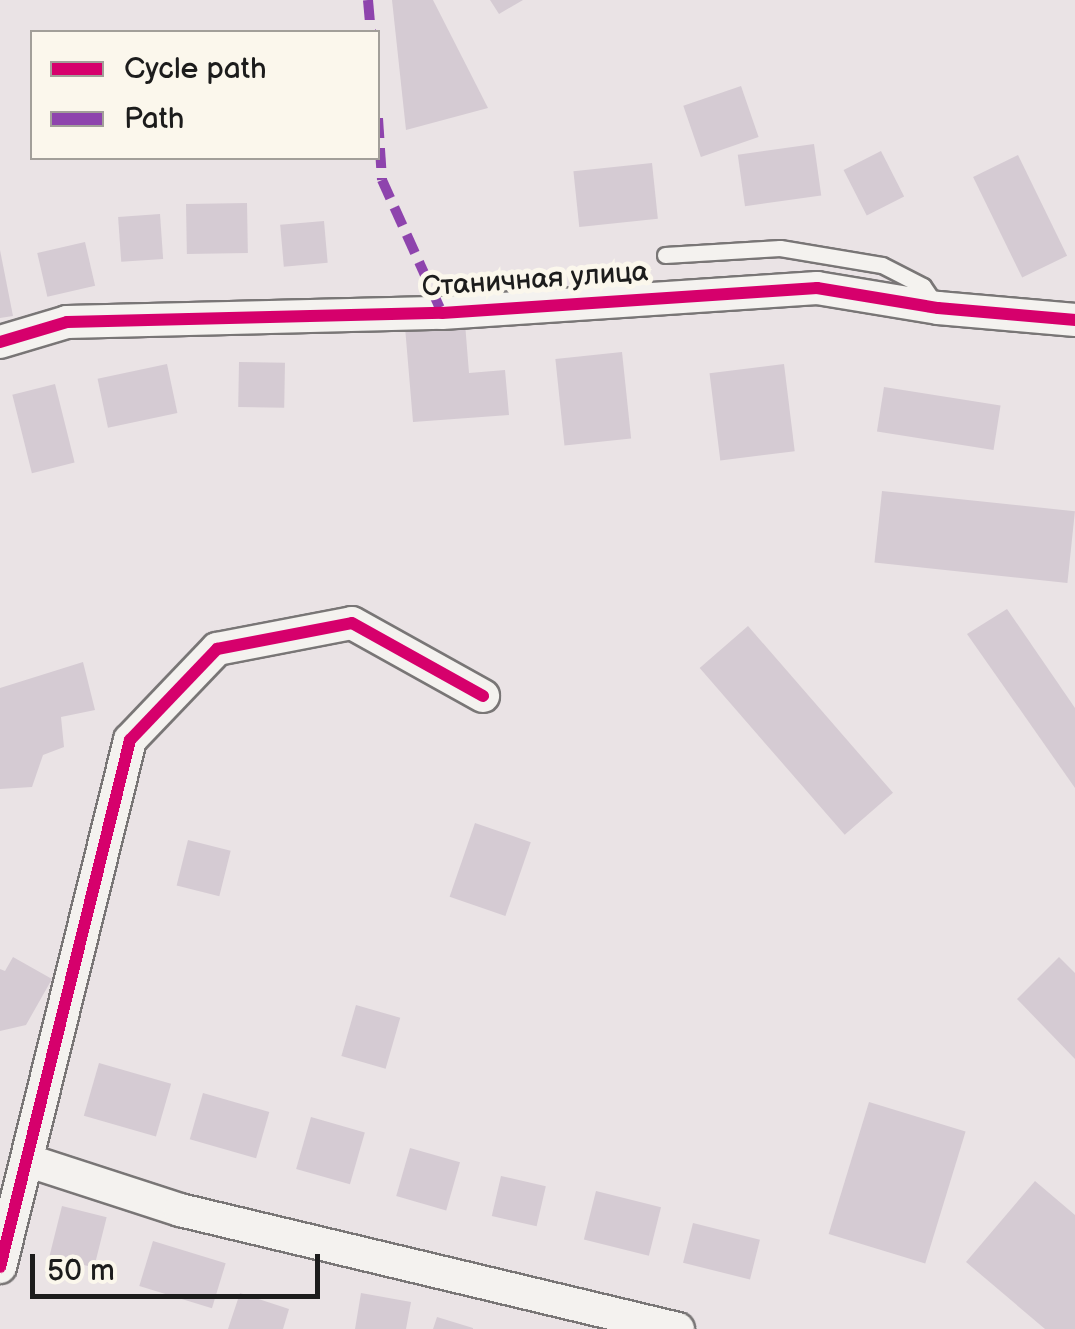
<!DOCTYPE html>
<html>
<head>
<meta charset="utf-8">
<style>
  body { margin:0 }
  #map { position:relative; width:1075px; height:1329px; overflow:hidden; background:#eae3e5; font-family:"Balsamiq Sans",sans-serif }
  div>[style] { position:absolute }
  .building>* { inset:0; background:#d5cbd3; transform-origin:0 0 }
  .roads { filter:drop-shadow(2px 0 #797676) drop-shadow(-2px 0 #797676) drop-shadow(0 2px #797676) drop-shadow(0 -2px #797676) }
  .lane>* { height:15px; margin:-7.5px; padding:0 7.5px; transform-origin:7.5px; border-radius:7.5px; background:#f4f2ef }
  .street>* { height:32px; margin:-16px; padding:0 16px; transform-origin:16px; border-radius:16px; background:#f4f2ef }
  .quiet>* { height:10px; margin-top:-5px; transform-origin:0; background:repeating-linear-gradient(90deg,#8e44ad 0 20px,transparent 0 30px) }
  .cycleway>* { height:12px; margin:-6px; padding:0 6px; transform-origin:6px; border-radius:6px; background:#d6006c }
  span { translate:-50% -50%; white-space:nowrap; text-align:center; line-height:1.15; -webkit-text-stroke:10px #fbf7ec; paint-order:stroke }
  .street-label { font-size:28px; color:#1c1c1c }
  .legend { position:absolute; left:30px; top:30px; width:350px; height:130px; box-sizing:border-box; background:#fbf7ec; border:2px solid #a29f99; margin:0; padding:12px 18px; list-style:none; font-size:30px; color:#1c1c1c }
  .legend li { display:flex; align-items:center; gap:20px; height:50px }
  .legend b { width:50px; border:2px solid #a29f99 }
  .scale { position:absolute; left:30px; top:1254px; width:290px; height:45px; box-sizing:border-box; border:5px solid #1c1c1c; border-top:0; padding-left:12px; font-size:30px; line-height:35px; white-space:nowrap; color:#1c1c1c; -webkit-text-stroke:8px #fbf7ec; paint-order:stroke }
</style>
</head>
<body>
<div id="map">
  <div class="building">
    <div style="clip-path:polygon(392px 0,433px 0,488px 108px,406px 130px)"></div>
    <div style="clip-path:polygon(490px 0,523px 0,499px 14px)"></div>
    <div style="left:741px;top:86px;width:54px;height:61px;rotate:71deg"></div>
    <div style="left:814px;top:144px;width:52px;height:77px;rotate:82deg"></div>
    <div style="left:881px;top:151px;width:51px;height:42px;rotate:63deg"></div>
    <div style="left:1018px;top:155px;width:112px;height:50px;rotate:64deg"></div>
    <div style="left:652px;top:163px;width:56px;height:79px;rotate:84deg"></div>
    <div style="left:247px;top:203px;width:50px;height:61px;rotate:89deg"></div>
    <div style="left:160px;top:214px;width:45px;height:42px;rotate:86deg"></div>
    <div style="left:324px;top:221px;width:42px;height:44px;rotate:85deg"></div>
    <div style="left:85px;top:242px;width:45px;height:49px;rotate:77deg"></div>
    <div style="clip-path:polygon(0 250px,13px 316px,0 318px)"></div>
    <div style="clip-path:polygon(465px 323px,469px 373px,505px 370px,509px 415px,413px 422px,405px 327px)"></div>
    <div style="left:622px;top:352px;width:87px;height:67px;rotate:84deg"></div>
    <div style="left:239px;top:362px;width:46px;height:45px;rotate:1deg"></div>
    <div style="left:167px;top:364px;width:50px;height:71px;rotate:78deg"></div>
    <div style="left:784px;top:364px;width:88px;height:75px;rotate:83deg"></div>
    <div style="left:55px;top:384px;width:81px;height:44px;rotate:76deg"></div>
    <div style="left:884px;top:387px;width:118px;height:45px;rotate:9deg"></div>
    <div style="left:882px;top:491px;width:194px;height:72px;rotate:6deg"></div>
    <div style="clip-path:polygon(1007px 609px,1075px 708px,1075px 788px,967px 634px)"></div>
    <div style="left:748px;top:626px;width:221px;height:64px;rotate:49deg"></div>
    <div style="clip-path:polygon(83px 662px,95px 710px,61px 717px,64px 747px,43px 755px,32px 787px,0 789px,0 688px)"></div>
    <div style="left:475px;top:823px;width:59px;height:78px;rotate:19deg"></div>
    <div style="left:188px;top:840px;width:44px;height:47px;rotate:14deg"></div>
    <div style="clip-path:polygon(13px 957px,52px 979px,26px 1025px,0 1031px,0 969px,5px 971px)"></div>
    <div style="clip-path:polygon(1059px 957px,1075px 973px,1075px 1059px,1017px 999px)"></div>
    <div style="left:356px;top:1005px;width:46px;height:53px;rotate:16deg"></div>
    <div style="left:99px;top:1063px;width:75px;height:55px;rotate:16deg"></div>
    <div style="left:203px;top:1093px;width:69px;height:48px;rotate:16deg"></div>
    <div style="left:869px;top:1102px;width:101px;height:138px;rotate:17deg"></div>
    <div style="left:311px;top:1117px;width:56px;height:54px;rotate:16deg"></div>
    <div style="left:410px;top:1148px;width:52px;height:50px;rotate:16deg"></div>
    <div style="left:501px;top:1176px;width:46px;height:41px;rotate:13deg"></div>
    <div style="clip-path:polygon(1035px 1181px,1075px 1215px,1075px 1329px,1045px 1329px,966px 1262px)"></div>
    <div style="left:596px;top:1191px;width:67px;height:50px;rotate:14deg"></div>
    <div style="left:62px;top:1206px;width:46px;height:52px;rotate:14deg"></div>
    <div style="left:693px;top:1223px;width:69px;height:41px;rotate:14deg"></div>
    <div style="left:153px;top:1241px;width:76px;height:47px;rotate:17deg"></div>
    <div style="clip-path:polygon(240px 1293px,289px 1309px,283px 1329px,228px 1329px)"></div>
    <div style="clip-path:polygon(361px 1293px,411px 1302px,406px 1329px,355px 1329px)"></div>
    <div style="clip-path:polygon(437px 1317px,473px 1328px,473px 1329px,433px 1329px)"></div>
  </div>
  <div class="roads">
    <div class="lane">
      <div style="left:665px;top:255px;width:115px;rotate:-3.5deg"></div>
      <div style="left:780px;top:248px;width:103px;rotate:9.5deg"></div>
      <div style="left:882px;top:265px;width:46px;rotate:27.1deg"></div>
      <div style="left:923px;top:286px;width:23px;rotate:56deg"></div>
    </div>
    <div class="street">
      <div style="left:0;top:342px;width:70px;rotate:-16.6deg"></div>
      <div style="left:67px;top:322px;width:375px;rotate:-1.4deg"></div>
      <div style="left:442px;top:313px;width:376px;rotate:-3.8deg"></div>
      <div style="left:817px;top:288px;width:123px;rotate:9.4deg"></div>
      <div style="left:938px;top:308px;width:138px;rotate:5deg"></div>
      <div style="left:29px;top:1161px;width:159px;rotate:18deg"></div>
      <div style="left:180px;top:1210px;width:512px;rotate:13.44deg"></div>
      <div style="left:0;top:1267px;width:543px;rotate:-76.14deg"></div>
      <div style="left:130px;top:740px;width:126px;rotate:-46.3deg"></div>
      <div style="left:217px;top:649px;width:137px;rotate:-10.9deg"></div>
      <div style="left:352px;top:623px;width:150px;rotate:29.1deg"></div>
    </div>
  </div>
  <div class="quiet">
    <div style="left:368px;top:0;width:32px;rotate:85deg"></div>
    <div style="left:378px;top:118px;width:62px;rotate:86.3deg"></div>
    <div style="left:382px;top:180px;width:146px;rotate:65.7deg"></div>
  </div>
  <div class="cycleway">
    <div style="left:0;top:342px;width:70px;rotate:-16.6deg"></div>
    <div style="left:67px;top:322px;width:375px;rotate:-1.4deg"></div>
    <div style="left:442px;top:313px;width:376px;rotate:-3.8deg"></div>
    <div style="left:817px;top:288px;width:123px;rotate:9.4deg"></div>
    <div style="left:938px;top:308px;width:138px;rotate:5deg"></div>
    <div style="left:0;top:1267px;width:543px;rotate:-76.14deg"></div>
    <div style="left:130px;top:740px;width:126px;rotate:-46.3deg"></div>
    <div style="left:217px;top:649px;width:137px;rotate:-10.9deg"></div>
    <div style="left:352px;top:623px;width:150px;rotate:29.1deg"></div>
  </div>
  <div class="street-label">
    <span style="left:535px;top:280px;rotate:-4deg">Станичная улица</span>
  </div>
  <ul class="legend">
  <li><b style="height:12px;background:#d6006c"></b>Cycle path</li>
  <li><b style="height:12px;background:#8e44ad"></b>Path</li>
  </ul>
  <div class="scale">50 m</div>
</div>
</body>
</html>
